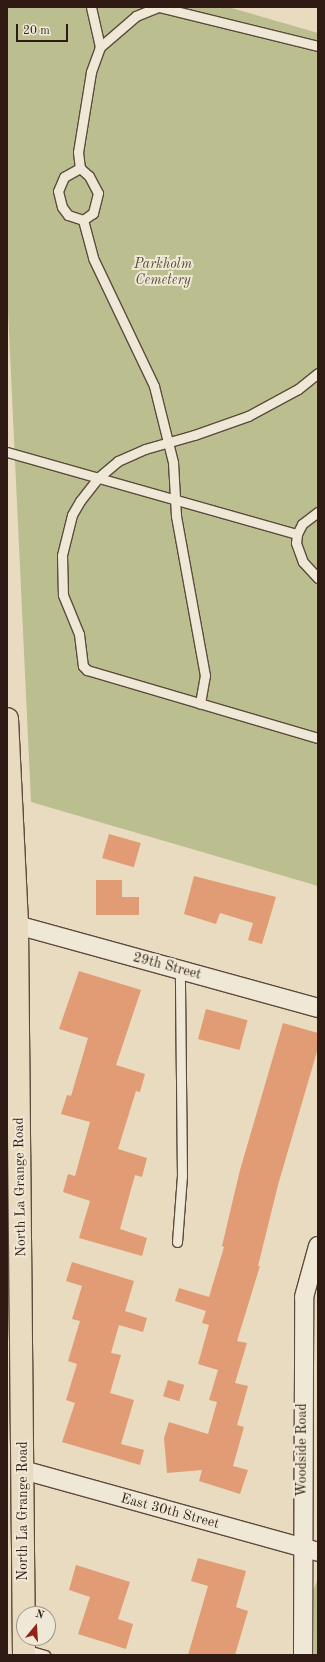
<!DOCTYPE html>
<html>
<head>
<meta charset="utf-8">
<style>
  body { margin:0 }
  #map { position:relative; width:325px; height:1662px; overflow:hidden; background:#e8dbc0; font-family:"Old Standard TT",serif }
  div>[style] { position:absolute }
  .green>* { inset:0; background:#bbbe8f }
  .building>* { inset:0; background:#e19c75; transform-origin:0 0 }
  .roads { filter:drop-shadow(1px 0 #5d4b3e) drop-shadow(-1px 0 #5d4b3e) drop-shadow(0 1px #5d4b3e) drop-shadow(0 -1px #5d4b3e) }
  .lane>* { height:9px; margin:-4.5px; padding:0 4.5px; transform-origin:4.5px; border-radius:4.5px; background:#f0e8d6 }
  .street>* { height:18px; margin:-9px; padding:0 9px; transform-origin:9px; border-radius:9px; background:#f0e8d6 }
  .primary>* { height:22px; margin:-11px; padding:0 11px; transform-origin:11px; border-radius:11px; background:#e8dbc0 }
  span { translate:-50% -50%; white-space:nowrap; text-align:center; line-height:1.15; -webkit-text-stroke:4px #f0e8d6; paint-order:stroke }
  .park-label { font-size:14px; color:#594c38; font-style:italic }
  .street-label { font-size:14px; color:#2f1b13 }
  .frame { position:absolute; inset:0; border:8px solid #2f1b13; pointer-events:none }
  .north { position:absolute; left:16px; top:1606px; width:40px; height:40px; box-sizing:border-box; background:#f0e8d6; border:1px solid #a39688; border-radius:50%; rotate:18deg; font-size:11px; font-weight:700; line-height:16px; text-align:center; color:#2f1b13 }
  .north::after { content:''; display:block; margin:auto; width:14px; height:18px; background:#8f2418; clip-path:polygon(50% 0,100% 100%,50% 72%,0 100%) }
  .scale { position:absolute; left:16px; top:24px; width:52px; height:18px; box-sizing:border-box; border:2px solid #2f1b13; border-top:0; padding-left:5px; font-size:12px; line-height:14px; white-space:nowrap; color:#2f1b13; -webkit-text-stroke:3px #f0e8d6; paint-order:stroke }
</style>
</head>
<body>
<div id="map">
  <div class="green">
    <div style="clip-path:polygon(7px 7px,228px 7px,318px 33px,318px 886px,31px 802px,7px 290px)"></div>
    <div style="clip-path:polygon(318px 1578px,318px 1655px,313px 1655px,313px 1591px)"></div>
  </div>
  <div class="building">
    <div style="left:109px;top:834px;width:33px;height:25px;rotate:16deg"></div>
    <div style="clip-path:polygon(194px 876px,276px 897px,262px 944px,248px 940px,253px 923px,220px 913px,216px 924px,184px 914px)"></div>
    <div style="clip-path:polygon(96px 880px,122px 880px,122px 897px,139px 897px,139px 915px,96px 915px)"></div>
    <div style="clip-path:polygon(79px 971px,141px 990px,116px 1065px,145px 1074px,140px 1092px,136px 1091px,118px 1149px,147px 1158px,142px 1177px,135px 1175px,120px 1229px,147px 1238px,142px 1256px,79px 1238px,90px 1201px,63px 1192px,68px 1174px,75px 1176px,90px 1122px,61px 1114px,67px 1095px,71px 1096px,88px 1038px,59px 1029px)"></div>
    <div style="left:206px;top:1009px;width:43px;height:31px;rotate:15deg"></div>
    <div style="clip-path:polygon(283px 1023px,318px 1033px,318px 1048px,278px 1185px,258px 1266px,260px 1266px,237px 1341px,247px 1343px,235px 1383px,248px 1386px,237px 1425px,244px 1427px,233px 1466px,248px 1470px,240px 1494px,199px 1481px,202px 1470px,167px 1473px,164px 1438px,169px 1422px,208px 1434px,217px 1402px,209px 1400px,218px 1370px,198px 1364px,209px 1325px,202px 1323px,206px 1311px,175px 1301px,179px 1288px,209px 1297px,224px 1247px,222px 1246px,240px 1170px)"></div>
    <div style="clip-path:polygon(72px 1262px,134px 1281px,125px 1311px,147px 1318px,143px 1332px,119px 1325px,111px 1353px,121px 1355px,110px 1393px,134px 1400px,121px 1444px,144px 1450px,140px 1465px,62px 1442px,75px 1403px,66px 1400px,77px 1364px,68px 1361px,80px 1321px,72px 1319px,82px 1286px,66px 1281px)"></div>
    <div style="left:168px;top:1380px;width:17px;height:17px;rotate:17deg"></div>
    <div style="clip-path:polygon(198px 1558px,246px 1571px,236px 1607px,248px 1611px,235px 1655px,188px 1655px,208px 1586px,191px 1581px)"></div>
    <div style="clip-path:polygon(76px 1565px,130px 1582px,118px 1619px,133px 1624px,126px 1649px,78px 1634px,90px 1597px,69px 1590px)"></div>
  </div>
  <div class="roads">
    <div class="lane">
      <div style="left:91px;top:7px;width:41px;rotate:77.3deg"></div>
      <div style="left:158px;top:7px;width:24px;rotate:158deg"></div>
      <div style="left:136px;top:16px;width:48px;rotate:139.3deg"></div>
      <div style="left:100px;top:47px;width:27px;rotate:110deg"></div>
      <div style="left:91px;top:72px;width:81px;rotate:99.2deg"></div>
      <div style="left:78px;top:152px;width:16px;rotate:83deg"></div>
      <div style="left:80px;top:168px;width:12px;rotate:42deg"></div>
      <div style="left:89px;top:176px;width:19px;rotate:62deg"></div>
      <div style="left:98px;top:193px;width:21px;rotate:104deg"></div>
      <div style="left:93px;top:213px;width:12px;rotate:145deg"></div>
      <div style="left:83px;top:220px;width:39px;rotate:75deg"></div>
      <div style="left:93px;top:258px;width:142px;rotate:64.5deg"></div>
      <div style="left:154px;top:386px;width:78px;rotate:76deg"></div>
      <div style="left:173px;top:462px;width:54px;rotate:86.8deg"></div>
      <div style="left:176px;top:516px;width:162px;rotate:79.7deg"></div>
      <div style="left:205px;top:675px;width:29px;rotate:100deg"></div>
      <div style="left:159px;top:7px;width:164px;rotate:13.8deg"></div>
      <div style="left:80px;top:168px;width:18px;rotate:151deg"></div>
      <div style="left:64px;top:177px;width:15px;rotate:113deg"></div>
      <div style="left:58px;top:191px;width:16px;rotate:76deg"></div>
      <div style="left:62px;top:207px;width:10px;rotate:53deg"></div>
      <div style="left:68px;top:215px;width:16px;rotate:18deg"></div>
      <div style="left:318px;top:373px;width:26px;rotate:141deg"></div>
      <div style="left:298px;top:389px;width:57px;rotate:151.6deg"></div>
      <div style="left:248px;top:416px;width:57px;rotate:160.6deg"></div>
      <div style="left:194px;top:435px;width:51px;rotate:164.1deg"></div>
      <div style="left:145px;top:449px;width:30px;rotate:156deg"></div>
      <div style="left:118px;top:461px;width:26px;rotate:140deg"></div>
      <div style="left:98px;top:478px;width:29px;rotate:128deg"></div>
      <div style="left:80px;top:501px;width:16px;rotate:120deg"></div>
      <div style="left:72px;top:515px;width:41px;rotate:104deg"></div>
      <div style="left:62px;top:555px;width:40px;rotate:88.6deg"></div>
      <div style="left:63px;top:595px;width:42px;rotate:67.7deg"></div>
      <div style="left:79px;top:634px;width:32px;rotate:83deg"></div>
      <div style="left:83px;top:666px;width:6px;rotate:45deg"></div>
      <div style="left:87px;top:670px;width:241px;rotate:16.4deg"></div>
      <div style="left:7px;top:452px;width:301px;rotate:15.8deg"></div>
      <div style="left:297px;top:534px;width:9px;rotate:96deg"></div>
      <div style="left:296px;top:543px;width:20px;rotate:70deg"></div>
      <div style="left:303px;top:562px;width:22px;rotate:47deg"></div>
      <div style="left:297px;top:534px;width:11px;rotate:-63deg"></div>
      <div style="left:302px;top:524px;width:20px;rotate:-37deg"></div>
      <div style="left:177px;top:1242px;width:66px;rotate:-85.7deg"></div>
      <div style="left:182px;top:1176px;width:206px;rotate:-90.6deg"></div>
      <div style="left:24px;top:1649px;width:22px;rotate:16deg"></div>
    </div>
    <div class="street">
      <div style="left:17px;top:925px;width:312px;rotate:15.4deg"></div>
      <div style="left:23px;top:1470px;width:306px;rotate:15.5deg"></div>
      <div style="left:303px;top:1655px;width:358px;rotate:-89.8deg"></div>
      <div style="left:304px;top:1297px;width:53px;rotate:-74.6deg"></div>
    </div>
    <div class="primary">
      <div style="left:7px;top:719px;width:206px;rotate:87.2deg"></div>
      <div style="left:17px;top:925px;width:730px;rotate:89.45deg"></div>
    </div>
  </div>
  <div class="park-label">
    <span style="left:163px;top:272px">Parkholm<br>Cemetery</span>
  </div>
  <div class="street-label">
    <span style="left:167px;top:966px;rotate:15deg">29th Street</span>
    <span style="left:20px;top:1187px;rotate:-91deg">North La Grange Road</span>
    <span style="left:302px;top:1450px;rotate:-90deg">Woodside Road</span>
    <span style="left:23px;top:1511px;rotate:-90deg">North La Grange Road</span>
    <span style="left:170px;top:1511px;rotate:15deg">East 30th Street</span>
  </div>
  <div class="frame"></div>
  <div class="north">N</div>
  <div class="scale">20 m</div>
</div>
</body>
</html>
